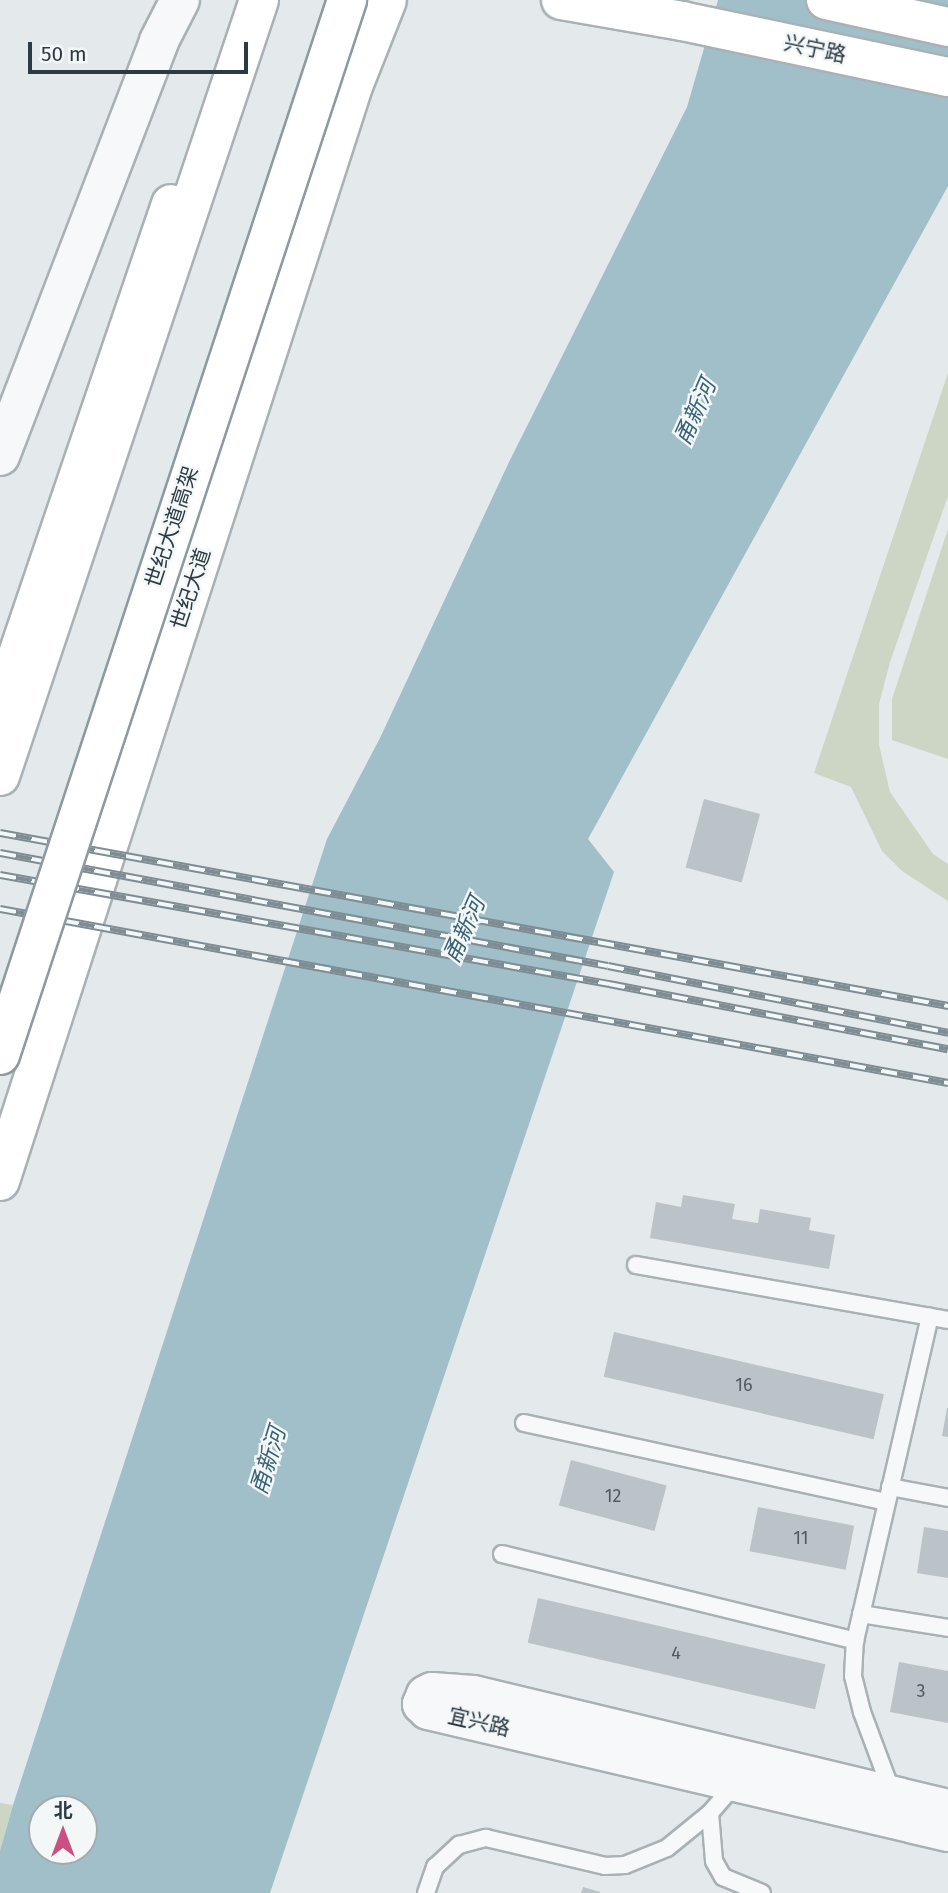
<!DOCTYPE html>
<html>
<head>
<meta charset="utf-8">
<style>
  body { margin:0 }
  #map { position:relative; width:948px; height:1893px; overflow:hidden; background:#e4e9eb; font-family:"Fira Sans","Noto Sans SC",sans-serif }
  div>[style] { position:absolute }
  .green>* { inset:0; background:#cdd5c5 }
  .water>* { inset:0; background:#a1bfc9 }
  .building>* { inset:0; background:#bbc3c8; transform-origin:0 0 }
  .roads { filter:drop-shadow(2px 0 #a9b1b5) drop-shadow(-2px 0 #a9b1b5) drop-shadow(0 2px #a9b1b5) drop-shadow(0 -2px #a9b1b5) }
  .service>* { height:16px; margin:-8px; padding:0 8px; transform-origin:8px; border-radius:8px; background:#f7f8f9 }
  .tertiary>* { height:38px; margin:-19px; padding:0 19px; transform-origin:19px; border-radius:19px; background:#f7f8f9 }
  .secondary>* { height:38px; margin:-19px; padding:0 19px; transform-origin:19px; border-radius:19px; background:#fff }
  .primary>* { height:38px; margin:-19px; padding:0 19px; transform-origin:19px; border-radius:19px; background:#fff }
  .trunk>* { height:38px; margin:-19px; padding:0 19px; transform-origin:19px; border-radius:19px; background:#fff }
  .rail>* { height:8px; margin-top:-4px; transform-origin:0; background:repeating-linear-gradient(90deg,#f4f7f8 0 16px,#7e8c94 0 32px); box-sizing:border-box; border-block:2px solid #7e8c94 }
  .bridges { filter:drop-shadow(2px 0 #8c9aa1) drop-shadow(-2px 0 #8c9aa1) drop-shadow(0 2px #8c9aa1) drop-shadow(0 -2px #8c9aa1) }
  .trunk-bridge>* { height:38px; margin:-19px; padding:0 19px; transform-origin:19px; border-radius:19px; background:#fff }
  span { translate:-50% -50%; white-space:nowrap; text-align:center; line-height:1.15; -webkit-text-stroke:5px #f4f7f8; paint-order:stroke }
  .number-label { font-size:18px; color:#505c64 }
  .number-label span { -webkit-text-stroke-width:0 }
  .street-label { font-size:21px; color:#2c3a43 }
  .water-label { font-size:23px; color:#386376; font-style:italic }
  .north { position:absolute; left:28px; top:1795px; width:70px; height:70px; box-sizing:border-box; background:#f4f7f8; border:2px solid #a4abb0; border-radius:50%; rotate:0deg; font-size:19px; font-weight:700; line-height:28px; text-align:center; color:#2c3a43 }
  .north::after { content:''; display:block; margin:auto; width:24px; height:32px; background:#c95081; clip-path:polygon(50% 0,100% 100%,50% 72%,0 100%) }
  .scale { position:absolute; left:28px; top:42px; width:220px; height:32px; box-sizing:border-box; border:4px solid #2c3a43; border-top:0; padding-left:9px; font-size:21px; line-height:24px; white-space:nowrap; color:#2c3a43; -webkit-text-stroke:5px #f4f7f8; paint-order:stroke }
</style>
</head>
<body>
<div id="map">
  <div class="green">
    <div style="clip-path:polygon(948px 373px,948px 496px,890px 662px,879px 704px,879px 745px,890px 792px,933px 854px,948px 864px,948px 901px,902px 871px,882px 851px,851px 787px,814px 773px)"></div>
    <div style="clip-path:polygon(948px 529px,948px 759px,892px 740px,892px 699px)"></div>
    <div style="clip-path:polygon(0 1803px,13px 1805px,0 1851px)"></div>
  </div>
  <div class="water">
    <div style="clip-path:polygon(evenodd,718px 0,948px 0,948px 186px,588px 839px,614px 872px,270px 1893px,0 1893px,0 1851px,13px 1805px,327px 839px,380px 738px,509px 462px,687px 107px,718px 0,42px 1809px,84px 1809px,84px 1851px,42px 1851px,42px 1809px)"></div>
  </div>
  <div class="building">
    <div style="left:704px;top:799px;width:58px;height:71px;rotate:15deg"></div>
    <div style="clip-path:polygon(683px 1195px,735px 1204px,732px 1219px,758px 1223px,760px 1209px,811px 1218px,809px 1230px,835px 1235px,829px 1269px,650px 1238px,656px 1202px,681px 1207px)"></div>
    <div style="left:614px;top:1332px;width:277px;height:46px;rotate:13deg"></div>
    <div style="clip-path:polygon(947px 1408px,948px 1408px,948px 1437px,942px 1436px)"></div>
    <div style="left:571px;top:1460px;width:99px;height:47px;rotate:15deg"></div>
    <div style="left:758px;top:1507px;width:98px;height:45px;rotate:11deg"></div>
    <div style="clip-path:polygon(924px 1527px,948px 1531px,948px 1578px,917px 1573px)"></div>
    <div style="left:538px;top:1598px;width:295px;height:46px;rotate:13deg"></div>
    <div style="clip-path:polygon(899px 1662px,948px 1671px,948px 1723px,890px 1712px)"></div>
    <div style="clip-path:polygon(583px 1887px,600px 1892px,600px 1893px,581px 1893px)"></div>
  </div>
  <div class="roads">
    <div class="service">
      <div style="left:636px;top:1265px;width:317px;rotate:10deg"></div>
      <div style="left:524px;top:1423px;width:371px;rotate:12.3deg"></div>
      <div style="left:890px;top:1487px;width:59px;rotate:10.7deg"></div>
      <div style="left:502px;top:1554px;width:364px;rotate:13.8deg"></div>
      <div style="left:861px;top:1614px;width:88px;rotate:9.1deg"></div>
      <div style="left:893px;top:1795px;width:89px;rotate:-110.5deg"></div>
      <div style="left:862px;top:1712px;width:37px;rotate:-104deg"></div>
      <div style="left:853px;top:1676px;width:35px;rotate:-87deg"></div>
      <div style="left:855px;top:1641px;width:333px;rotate:-77deg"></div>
      <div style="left:710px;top:1813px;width:48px;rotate:85.2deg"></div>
      <div style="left:714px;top:1861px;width:18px;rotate:61deg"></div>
      <div style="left:723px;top:1877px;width:42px;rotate:22.3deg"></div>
      <div style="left:426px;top:1893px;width:28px;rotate:-71deg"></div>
      <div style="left:435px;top:1867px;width:33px;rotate:-43deg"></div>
      <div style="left:459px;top:1845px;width:28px;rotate:-15deg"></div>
      <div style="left:486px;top:1838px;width:122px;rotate:13.2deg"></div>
      <div style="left:605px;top:1866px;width:20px;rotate:-3deg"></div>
      <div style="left:625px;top:1865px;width:45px;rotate:-22deg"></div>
      <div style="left:667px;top:1848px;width:55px;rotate:-39.1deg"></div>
      <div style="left:710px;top:1813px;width:40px;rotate:-49deg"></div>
    </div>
    <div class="tertiary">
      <div style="left:0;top:456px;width:444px;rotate:-69deg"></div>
      <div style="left:159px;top:41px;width:46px;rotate:-62.9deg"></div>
      <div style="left:948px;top:1809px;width:488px;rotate:-166.5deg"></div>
      <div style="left:473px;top:1695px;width:41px;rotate:-175.8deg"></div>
      <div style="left:432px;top:1692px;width:7px;rotate:153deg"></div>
      <div style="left:426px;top:1695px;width:10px;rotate:114deg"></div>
      <div style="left:422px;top:1704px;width:8px;rotate:45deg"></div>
      <div style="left:428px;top:1710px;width:534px;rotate:13.2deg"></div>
    </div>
    <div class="secondary">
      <div style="left:561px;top:0;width:123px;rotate:9.8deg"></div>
      <div style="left:682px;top:21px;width:272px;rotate:11.9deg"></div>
      <div style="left:826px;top:0;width:125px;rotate:12.5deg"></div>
    </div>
    <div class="primary">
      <div style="left:0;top:707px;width:531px;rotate:-71.22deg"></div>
      <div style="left:0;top:1181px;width:1150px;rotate:-72.13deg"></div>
      <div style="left:353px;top:86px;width:92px;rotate:-68.4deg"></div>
    </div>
    <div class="trunk">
      <div style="left:0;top:776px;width:818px;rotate:-71.54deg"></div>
    </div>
  </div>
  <div class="rail">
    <div style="left:0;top:833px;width:964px;rotate:10.34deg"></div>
    <div style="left:0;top:853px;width:618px;rotate:10.53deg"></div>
    <div style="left:608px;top:966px;width:347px;rotate:11.1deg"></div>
    <div style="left:0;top:875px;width:619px;rotate:10.15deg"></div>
    <div style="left:609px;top:984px;width:345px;rotate:10.9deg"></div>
    <div style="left:0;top:909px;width:964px;rotate:10.4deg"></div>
  </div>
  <div class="bridges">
    <div class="trunk-bridge">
      <div style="left:0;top:1055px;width:1111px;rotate:-71.79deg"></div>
    </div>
  </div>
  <div class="number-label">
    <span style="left:744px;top:1385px">16</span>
    <span style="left:613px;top:1496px">12</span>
    <span style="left:801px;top:1538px">11</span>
    <span style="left:676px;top:1653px">4</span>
    <span style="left:921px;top:1691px">3</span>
  </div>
  <div class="street-label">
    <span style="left:815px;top:49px;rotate:12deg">兴宁路</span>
    <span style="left:172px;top:527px;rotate:-72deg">世纪大道高架</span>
    <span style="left:191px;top:589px;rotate:-72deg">世纪大道</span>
    <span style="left:479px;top:1722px;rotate:13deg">宜兴路</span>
  </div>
  <div class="water-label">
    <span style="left:695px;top:412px;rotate:-66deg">甬新河</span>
    <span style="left:464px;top:930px;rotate:-66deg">甬新河</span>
    <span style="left:268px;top:1461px;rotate:-73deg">甬新河</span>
  </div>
  <div class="north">北</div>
  <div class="scale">50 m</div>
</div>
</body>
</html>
